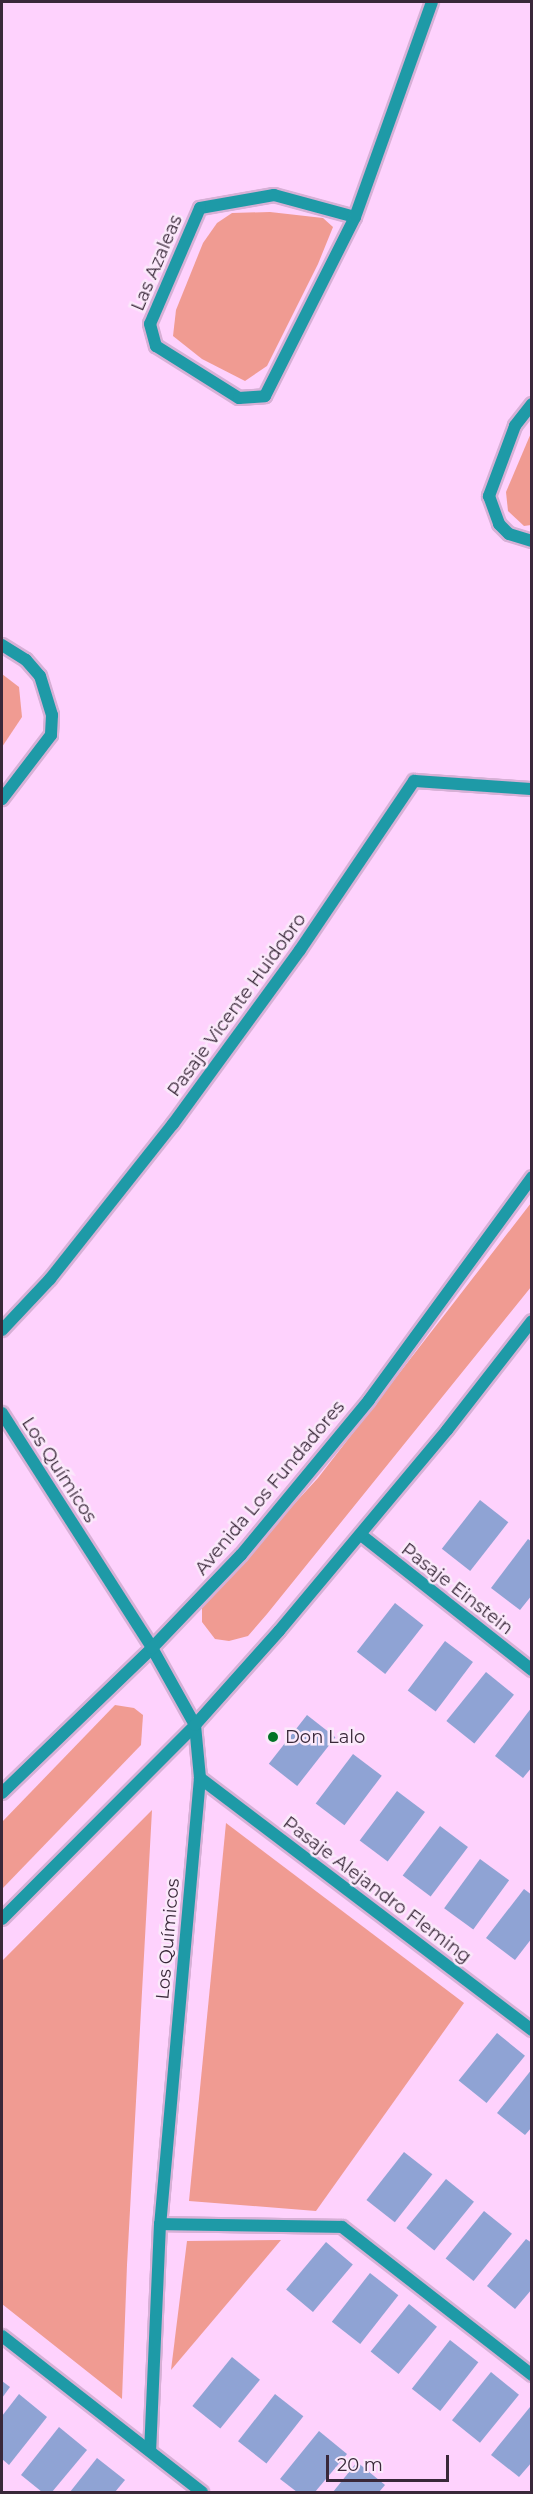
<!DOCTYPE html>
<html>
<head>
<meta charset="utf-8">
<style>
  body { margin:0 }
  #map { position:relative; width:533px; height:2494px; overflow:hidden; background:#fed2fd; font-family:Montserrat,sans-serif }
  div>[style] { position:absolute }
  .green>* { inset:0; background:#f09b92 }
  .building>* { inset:0; background:#8fa3d4; transform-origin:0 0 }
  .roads { filter:drop-shadow(2px 0 #d7b0d6) drop-shadow(-2px 0 #d7b0d6) drop-shadow(0 2px #d7b0d6) drop-shadow(0 -2px #d7b0d6) }
  .minor>* { height:12px; margin:-6px; padding:0 6px; transform-origin:6px; border-radius:6px; background:#1e9aa7 }
  .dots>* { width:16px; height:16px; translate:-50% -50%; box-sizing:border-box; border:3px solid #fbe9fb; border-radius:50% }
  span { translate:-50% -50%; white-space:nowrap; text-align:center; line-height:1.15; -webkit-text-stroke:5px #fbe9fb; paint-order:stroke }
  .street-label { font-size:18px; color:#392839 }
  .poi-label { font-size:18px; color:#392839 }
  .left { translate:0 -50%; text-align:left }
  .frame { position:absolute; inset:0; border:3px solid #392839; pointer-events:none }
  .scale { position:absolute; left:326px; top:2455px; width:123px; height:27px; box-sizing:border-box; border:3px solid #392839; border-top:0; padding-left:8px; font-size:18px; line-height:21px; white-space:nowrap; color:#392839; -webkit-text-stroke:4px #fbe9fb; paint-order:stroke }
</style>
</head>
<body>
<div id="map">
  <div class="green">
    <div style="clip-path:polygon(270px 212px,323px 218px,333px 227px,318px 264px,267px 366px,245px 381px,202px 359px,173px 336px,176px 310px,203px 243px,217px 223px,232px 213px)"></div>
    <div style="clip-path:polygon(531px 433px,531px 525px,524px 526px,508px 511px,506px 492px)"></div>
    <div style="clip-path:polygon(2px 674px,19px 687px,22px 717px,2px 747px)"></div>
    <div style="clip-path:polygon(531px 1203px,531px 1287px,267px 1614px,248px 1636px,229px 1641px,215px 1639px,202px 1622px,202px 1604px,318px 1478px)"></div>
    <div style="clip-path:polygon(115px 1705px,134px 1708px,143px 1715px,141px 1745px,2px 1889px,2px 1822px)"></div>
    <div style="clip-path:polygon(152px 1810px,127px 2265px,122px 2399px,2px 2304px,2px 1961px)"></div>
    <div style="clip-path:polygon(226px 1823px,464px 2003px,316px 2211px,189px 2201px)"></div>
    <div style="clip-path:polygon(281px 2240px,171px 2370px,187px 2241px)"></div>
  </div>
  <div class="building">
    <div style="left:480px;top:1500px;width:36px;height:62px;rotate:38deg"></div>
    <div style="clip-path:polygon(528px 1539px,532px 1542px,532px 1595px,520px 1610px,491px 1588px)"></div>
    <div style="left:395px;top:1603px;width:36px;height:62px;rotate:38deg"></div>
    <div style="left:445px;top:1641px;width:35px;height:62px;rotate:37deg"></div>
    <div style="left:486px;top:1672px;width:36px;height:63px;rotate:39deg"></div>
    <div style="clip-path:polygon(532px 1707px,532px 1767px,523px 1778px,495px 1756px)"></div>
    <div style="left:307px;top:1715px;width:36px;height:62px;rotate:38deg"></div>
    <div style="left:353px;top:1754px;width:36px;height:62px;rotate:37deg"></div>
    <div style="left:397px;top:1791px;width:35px;height:62px;rotate:37deg"></div>
    <div style="left:440px;top:1826px;width:35px;height:62px;rotate:37deg"></div>
    <div style="left:480px;top:1859px;width:36px;height:61px;rotate:36deg"></div>
    <div style="clip-path:polygon(524px 1889px,532px 1895px,532px 1938px,515px 1960px,486px 1938px)"></div>
    <div style="left:497px;top:2033px;width:36px;height:61px;rotate:39deg"></div>
    <div style="clip-path:polygon(532px 2069px,532px 2127px,525px 2135px,497px 2113px)"></div>
    <div style="left:404px;top:2152px;width:36px;height:61px;rotate:38deg"></div>
    <div style="left:446px;top:2179px;width:36px;height:63px;rotate:39deg"></div>
    <div style="left:484px;top:2211px;width:36px;height:61px;rotate:39deg"></div>
    <div style="clip-path:polygon(526px 2239px,532px 2243px,532px 2289px,515px 2309px,487px 2286px)"></div>
    <div style="left:326px;top:2242px;width:35px;height:62px;rotate:40deg"></div>
    <div style="left:370px;top:2273px;width:36px;height:62px;rotate:38deg"></div>
    <div style="left:409px;top:2304px;width:36px;height:61px;rotate:39deg"></div>
    <div style="left:450px;top:2340px;width:36px;height:62px;rotate:38deg"></div>
    <div style="left:232px;top:2357px;width:36px;height:63px;rotate:39deg"></div>
    <div style="left:491px;top:2372px;width:36px;height:62px;rotate:39deg"></div>
    <div style="clip-path:polygon(2px 2381px,10px 2387px,2px 2398px)"></div>
    <div style="clip-path:polygon(19px 2394px,47px 2417px,9px 2465px,2px 2459px,2px 2416px)"></div>
    <div style="left:275px;top:2394px;width:36px;height:60px;rotate:38deg"></div>
    <div style="clip-path:polygon(530px 2407px,532px 2462px,519px 2477px,491px 2455px)"></div>
    <div style="clip-path:polygon(59px 2427px,87px 2450px,52px 2492px,42px 2492px,21px 2475px)"></div>
    <div style="clip-path:polygon(319px 2431px,347px 2454px,315px 2492px,297px 2492px,280px 2479px)"></div>
    <div style="clip-path:polygon(97px 2458px,125px 2480px,115px 2492px,70px 2492px)"></div>
    <div style="clip-path:polygon(357px 2462px,385px 2485px,379px 2492px,333px 2492px)"></div>
  </div>
  <div class="roads">
    <div class="minor">
      <div style="left:355px;top:217px;width:84px;rotate:-164.8deg"></div>
      <div style="left:274px;top:195px;width:75px;rotate:170deg"></div>
      <div style="left:200px;top:208px;width:126px;rotate:113.3deg"></div>
      <div style="left:150px;top:324px;width:23px;rotate:75deg"></div>
      <div style="left:156px;top:346px;width:98px;rotate:32.1deg"></div>
      <div style="left:239px;top:398px;width:26px;rotate:-4deg"></div>
      <div style="left:265px;top:396px;width:200px;rotate:-63.3deg"></div>
      <div style="left:355px;top:217px;width:228px;rotate:-70.3deg"></div>
      <div style="left:532px;top:404px;width:28px;rotate:128deg"></div>
      <div style="left:515px;top:426px;width:75px;rotate:110.4deg"></div>
      <div style="left:489px;top:496px;width:30px;rotate:70deg"></div>
      <div style="left:499px;top:524px;width:14px;rotate:45deg"></div>
      <div style="left:509px;top:534px;width:24px;rotate:17deg"></div>
      <div style="left:2px;top:645px;width:28px;rotate:32deg"></div>
      <div style="left:26px;top:660px;width:21px;rotate:49deg"></div>
      <div style="left:40px;top:676px;width:41px;rotate:72.9deg"></div>
      <div style="left:52px;top:715px;width:20px;rotate:93deg"></div>
      <div style="left:51px;top:735px;width:81px;rotate:127.4deg"></div>
      <div style="left:2px;top:1330px;width:70px;rotate:-46.7deg"></div>
      <div style="left:50px;top:1279px;width:198px;rotate:-51.6deg"></div>
      <div style="left:173px;top:1124px;width:215px;rotate:-53.9deg"></div>
      <div style="left:300px;top:950px;width:204px;rotate:-56deg"></div>
      <div style="left:414px;top:781px;width:118px;rotate:3.9deg"></div>
      <div style="left:2px;top:1413px;width:279px;rotate:57.4deg"></div>
      <div style="left:152px;top:1648px;width:88px;rotate:60.8deg"></div>
      <div style="left:195px;top:1725px;width:53px;rotate:84.6deg"></div>
      <div style="left:200px;top:1778px;width:448px;rotate:95.1deg"></div>
      <div style="left:160px;top:2224px;width:227px;rotate:92.5deg"></div>
      <div style="left:361px;top:1535px;width:218px;rotate:38.3deg"></div>
      <div style="left:200px;top:1778px;width:417px;rotate:37.2deg"></div>
      <div style="left:2px;top:1793px;width:209px;rotate:-44deg"></div>
      <div style="left:152px;top:1648px;width:129px;rotate:-46.3deg"></div>
      <div style="left:241px;top:1555px;width:201px;rotate:-50.4deg"></div>
      <div style="left:369px;top:1400px;width:276px;rotate:-53.8deg"></div>
      <div style="left:2px;top:1919px;width:274px;rotate:-45.1deg"></div>
      <div style="left:195px;top:1725px;width:126px;rotate:-48.2deg"></div>
      <div style="left:279px;top:1631px;width:262px;rotate:-50.1deg"></div>
      <div style="left:447px;top:1430px;width:138px;rotate:-52.1deg"></div>
      <div style="left:160px;top:2224px;width:182px;rotate:0.9deg"></div>
      <div style="left:342px;top:2227px;width:241px;rotate:37.9deg"></div>
      <div style="left:2px;top:2336px;width:254px;rotate:38deg"></div>
    </div>
  </div>
  <div class="dots">
    <div style="left:273px;top:1737px;background:#027326"></div>
  </div>
  <div class="street-label">
    <span style="left:157px;top:263px;rotate:-67deg">Las Azaleas</span>
    <span style="left:237px;top:1005px;rotate:-54deg">Pasaje Vicente Huidobro</span>
    <span style="left:59px;top:1470px;rotate:57deg">Los Químicos</span>
    <span style="left:270px;top:1488px;rotate:-50deg">Avenida Los Fundadores</span>
    <span style="left:457px;top:1589px;rotate:38deg">Pasaje Einstein</span>
    <span style="left:377px;top:1890px;rotate:37deg">Pasaje Alejandro Fleming</span>
    <span style="left:168px;top:1939px;rotate:-85deg">Los Químicos</span>
  </div>
  <div class="poi-label">
    <span class="left" style="left:285px;top:1737px">Don Lalo</span>
  </div>
  <div class="frame"></div>
  <div class="scale">20 m</div>
</div>
</body>
</html>
